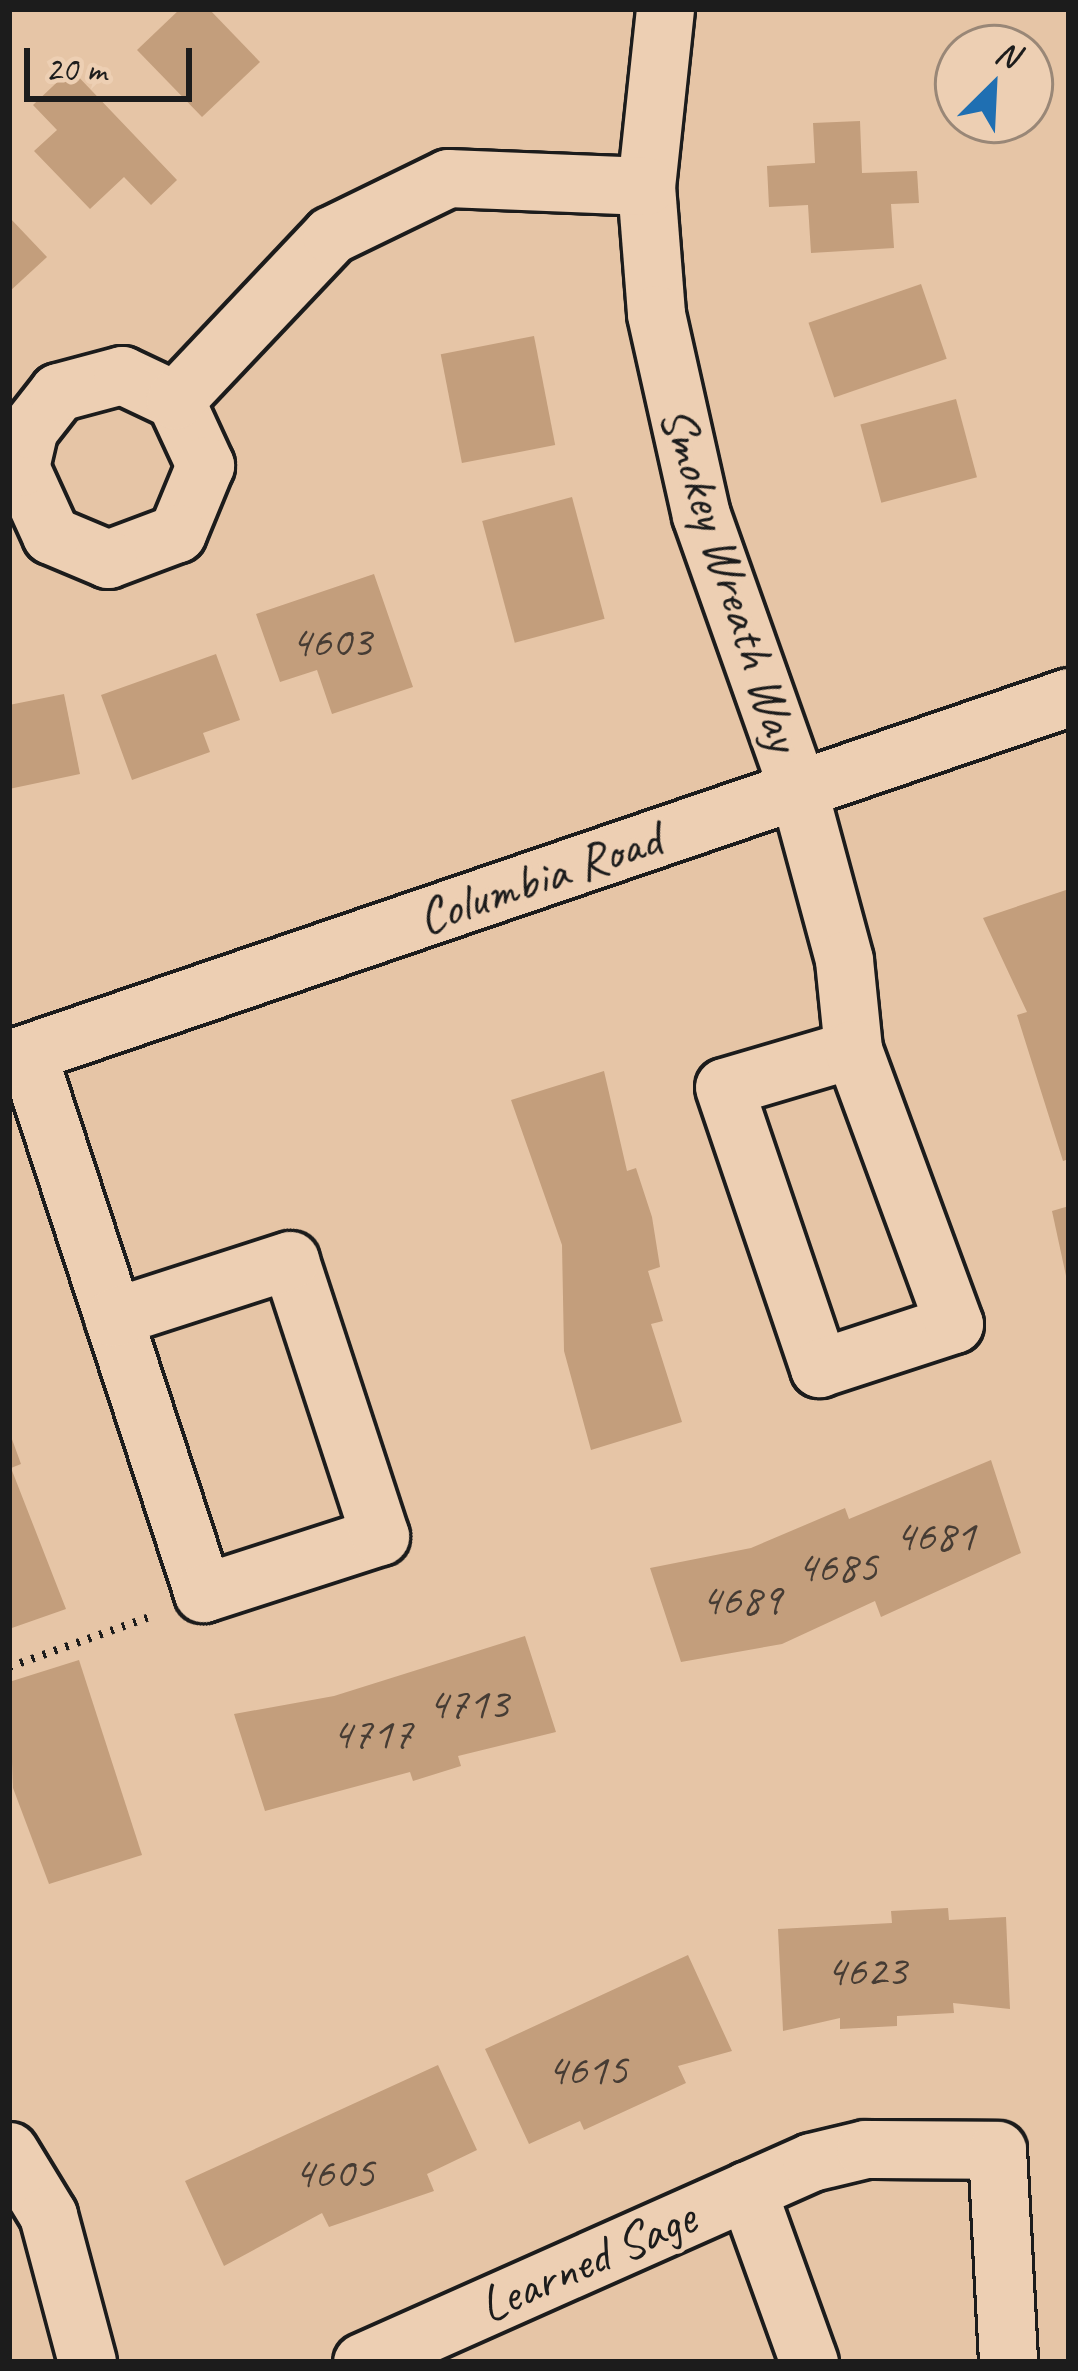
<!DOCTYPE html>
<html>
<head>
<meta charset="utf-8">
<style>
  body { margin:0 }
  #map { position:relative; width:1078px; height:2371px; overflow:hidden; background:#e6c5a6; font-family:Caveat,sans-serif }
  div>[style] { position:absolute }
  .building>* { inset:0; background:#c39e7c; transform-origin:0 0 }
  .path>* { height:8px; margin-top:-4px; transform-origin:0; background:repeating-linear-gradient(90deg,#1c1c1c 0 3px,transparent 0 12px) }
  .roads { filter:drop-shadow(3px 0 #1c1c1c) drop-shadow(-3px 0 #1c1c1c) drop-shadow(0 3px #1c1c1c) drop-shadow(0 -3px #1c1c1c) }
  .minor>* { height:57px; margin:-28.5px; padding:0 28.5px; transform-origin:28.5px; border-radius:28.5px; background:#edcfb3 }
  span { translate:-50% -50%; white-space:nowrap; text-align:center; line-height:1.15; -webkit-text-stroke:9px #edcfb3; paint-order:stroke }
  .number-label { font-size:45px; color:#463c34 }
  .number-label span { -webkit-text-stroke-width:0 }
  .street-label { font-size:51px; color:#1c1c1c }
  .frame { position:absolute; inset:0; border:12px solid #1c1c1c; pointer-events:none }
  .north { position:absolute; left:934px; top:24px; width:120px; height:120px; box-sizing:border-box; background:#edcfb3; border:3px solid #998777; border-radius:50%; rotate:24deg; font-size:33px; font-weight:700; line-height:48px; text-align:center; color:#1c1c1c }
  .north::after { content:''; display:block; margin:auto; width:42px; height:54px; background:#1f6fb2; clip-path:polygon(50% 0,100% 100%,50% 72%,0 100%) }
  .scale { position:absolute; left:24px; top:48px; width:168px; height:54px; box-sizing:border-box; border:6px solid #1c1c1c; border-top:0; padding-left:15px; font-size:36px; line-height:42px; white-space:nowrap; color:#1c1c1c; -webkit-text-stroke:9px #edcfb3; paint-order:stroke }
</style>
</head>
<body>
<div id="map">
  <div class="building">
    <div style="clip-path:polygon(180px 9px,209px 9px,260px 62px,202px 117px,137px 50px)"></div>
    <div style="clip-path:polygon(71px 69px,177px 180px,151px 205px,124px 177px,90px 209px,34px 151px,57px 130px,33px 105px)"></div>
    <div style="clip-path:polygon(860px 121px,862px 173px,917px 171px,919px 203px,891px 204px,894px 248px,811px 253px,808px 205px,769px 207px,767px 166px,815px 163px,813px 123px)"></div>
    <div style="clip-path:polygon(9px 217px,47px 257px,9px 292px)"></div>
    <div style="left:921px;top:284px;width:79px;height:119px;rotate:71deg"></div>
    <div style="left:534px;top:336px;width:111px;height:95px;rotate:79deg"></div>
    <div style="left:956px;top:399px;width:81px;height:99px;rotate:75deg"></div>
    <div style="left:572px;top:497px;width:126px;height:93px;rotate:75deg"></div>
    <div style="clip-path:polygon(374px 574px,413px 687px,332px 714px,317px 670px,280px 682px,256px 614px)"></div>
    <div style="clip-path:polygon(216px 654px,240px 720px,203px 733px,210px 752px,132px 780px,101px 695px)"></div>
    <div style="clip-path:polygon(64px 694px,80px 774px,9px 789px,9px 705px)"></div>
    <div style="clip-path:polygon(1069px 889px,1069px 1159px,1063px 1161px,1017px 1015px,1027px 1012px,983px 918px)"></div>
    <div style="clip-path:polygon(604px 1071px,627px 1171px,636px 1168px,652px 1217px,660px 1267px,648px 1271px,663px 1321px,651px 1324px,682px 1422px,591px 1450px,564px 1351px,562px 1245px,511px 1100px)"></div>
    <div style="clip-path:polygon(1069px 1206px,1069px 1285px,1068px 1285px,1052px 1211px)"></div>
    <div style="clip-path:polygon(9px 1431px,21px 1464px,11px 1468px,66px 1609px,9px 1629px)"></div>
    <div style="clip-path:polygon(991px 1460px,1021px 1553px,881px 1617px,875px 1601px,782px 1644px,681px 1662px,650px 1568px,751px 1548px,845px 1508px,849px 1519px)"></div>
    <div style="clip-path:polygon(525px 1636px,556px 1732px,458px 1756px,461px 1766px,413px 1781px,410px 1772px,265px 1811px,234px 1714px,334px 1696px)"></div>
    <div style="clip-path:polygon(79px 1660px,142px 1855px,49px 1884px,13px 1788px,9px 1682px)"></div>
    <div style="clip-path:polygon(948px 1908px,949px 1920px,1006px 1917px,1010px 2009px,953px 2003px,954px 2013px,897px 2016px,897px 2026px,840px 2029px,840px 2018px,783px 2031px,778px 1929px,892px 1923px,891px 1911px)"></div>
    <div style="clip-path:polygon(688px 1955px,732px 2051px,678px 2066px,686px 2083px,584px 2130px,580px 2121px,529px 2144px,485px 2049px)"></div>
    <div style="clip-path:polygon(438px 2065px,477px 2150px,427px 2174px,434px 2191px,329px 2227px,322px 2213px,224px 2266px,185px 2181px)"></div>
  </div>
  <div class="path">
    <div style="left:9px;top:1667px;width:155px;rotate:-19.6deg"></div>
  </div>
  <div class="roads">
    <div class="minor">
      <div style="left:665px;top:9px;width:178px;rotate:96.1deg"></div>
      <div style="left:646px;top:186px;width:128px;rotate:85.5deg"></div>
      <div style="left:656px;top:314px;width:206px;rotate:77.4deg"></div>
      <div style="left:701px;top:515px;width:291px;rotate:70.5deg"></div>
      <div style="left:798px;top:789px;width:177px;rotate:74.9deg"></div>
      <div style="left:844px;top:960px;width:89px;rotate:84.2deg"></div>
      <div style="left:853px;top:1049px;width:134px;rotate:163.6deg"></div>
      <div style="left:724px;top:1087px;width:297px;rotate:71.3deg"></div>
      <div style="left:819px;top:1368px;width:142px;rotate:-18.1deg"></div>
      <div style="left:954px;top:1324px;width:293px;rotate:-110.2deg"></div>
      <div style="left:175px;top:400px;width:72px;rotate:65.2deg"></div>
      <div style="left:205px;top:465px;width:74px;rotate:112.4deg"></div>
      <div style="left:177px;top:533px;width:74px;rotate:159.4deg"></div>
      <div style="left:108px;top:559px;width:62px;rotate:-157.2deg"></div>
      <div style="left:51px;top:535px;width:75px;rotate:-114.5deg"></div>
      <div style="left:20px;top:467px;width:39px;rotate:-77deg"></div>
      <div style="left:29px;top:429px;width:47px;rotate:-51.9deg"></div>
      <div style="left:58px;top:392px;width:66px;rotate:-14.9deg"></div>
      <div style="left:122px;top:375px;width:59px;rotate:25.3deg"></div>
      <div style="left:175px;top:400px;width:227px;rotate:-46.6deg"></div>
      <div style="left:331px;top:235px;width:130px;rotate:-26deg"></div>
      <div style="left:448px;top:178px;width:198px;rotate:2.3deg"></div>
      <div style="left:27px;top:1053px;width:568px;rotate:71.95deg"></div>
      <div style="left:203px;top:1593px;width:186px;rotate:-17.9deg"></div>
      <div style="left:380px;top:1536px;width:290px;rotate:-108.1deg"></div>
      <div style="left:290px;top:1260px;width:186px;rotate:162.1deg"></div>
      <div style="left:9px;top:1059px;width:1120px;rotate:-18.86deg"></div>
      <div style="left:9px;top:2151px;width:75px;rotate:58.6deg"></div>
      <div style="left:48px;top:2215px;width:152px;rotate:75.1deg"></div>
      <div style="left:747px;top:2190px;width:183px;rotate:70.2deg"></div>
      <div style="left:362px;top:2362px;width:492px;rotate:-24deg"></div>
      <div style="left:811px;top:2162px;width:56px;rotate:-13.5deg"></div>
      <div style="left:865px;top:2149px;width:132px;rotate:0.4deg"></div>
      <div style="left:997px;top:2150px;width:212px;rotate:87deg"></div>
    </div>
  </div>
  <div class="number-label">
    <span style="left:331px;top:642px">4603</span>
    <span style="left:935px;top:1536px">4681</span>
    <span style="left:837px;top:1567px">4685</span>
    <span style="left:741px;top:1600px">4689</span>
    <span style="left:468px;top:1704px">4713</span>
    <span style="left:372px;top:1734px">4717</span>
    <span style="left:866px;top:1971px">4623</span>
    <span style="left:587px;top:2070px">4615</span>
    <span style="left:334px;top:2173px">4605</span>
  </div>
  <div class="street-label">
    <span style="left:731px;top:578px;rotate:72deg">Smokey Wreath Way</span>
    <span style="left:539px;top:878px;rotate:-19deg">Columbia Road</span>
    <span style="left:587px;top:2261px;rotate:-24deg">Learned Sage</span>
  </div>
  <div class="frame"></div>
  <div class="north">N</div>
  <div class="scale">20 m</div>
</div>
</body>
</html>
